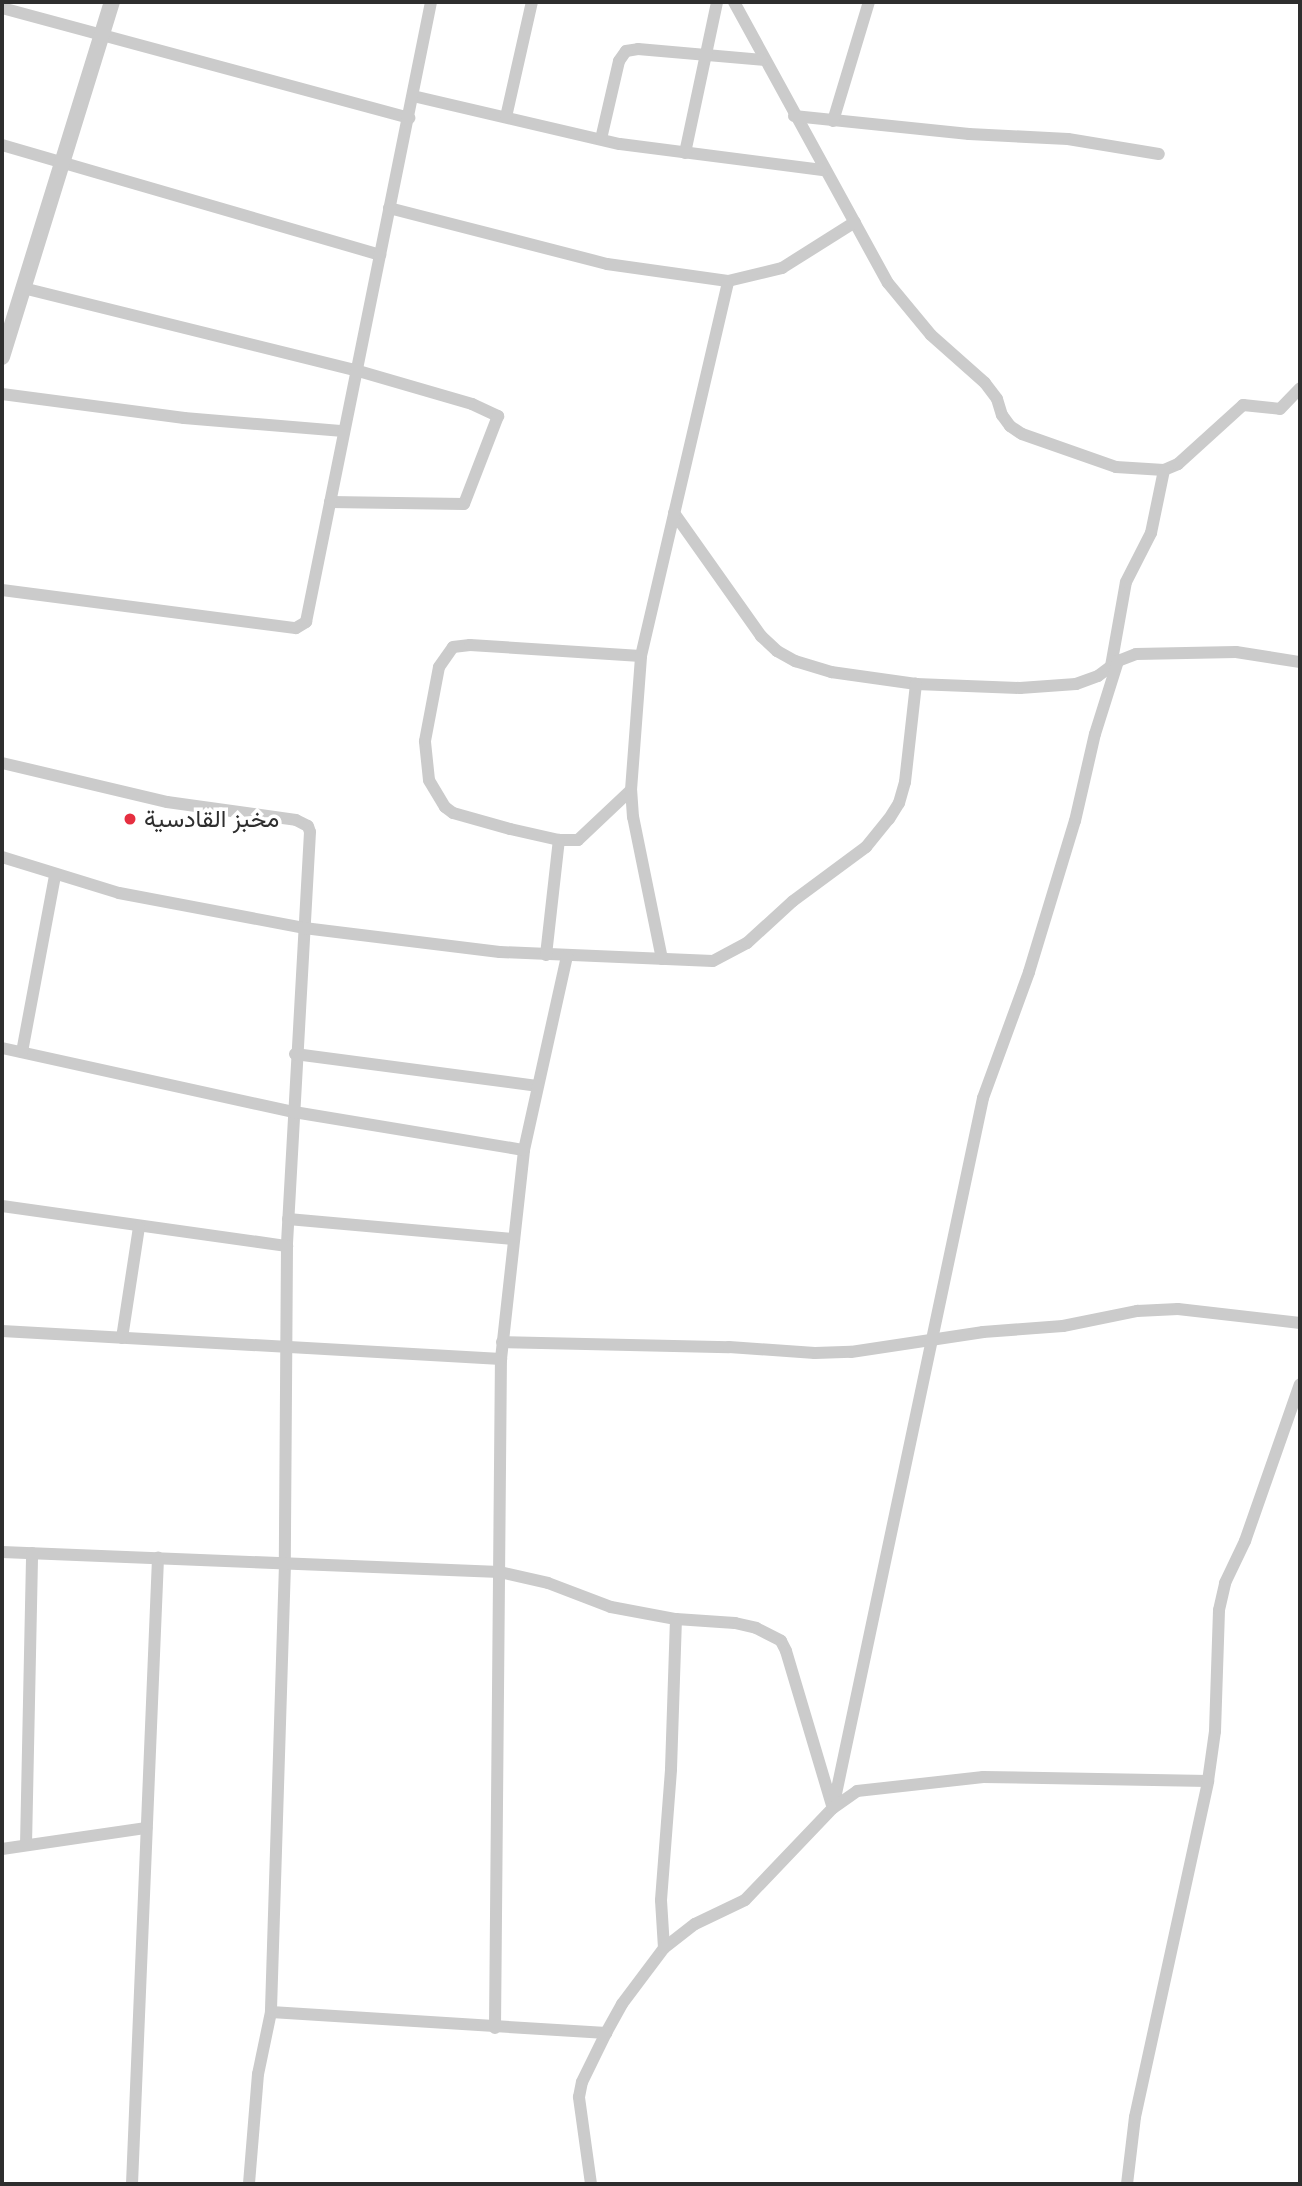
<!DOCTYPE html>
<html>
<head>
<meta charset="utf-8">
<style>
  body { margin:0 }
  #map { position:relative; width:1302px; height:2186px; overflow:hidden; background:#fff; font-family:Poppins,Vazirmatn,sans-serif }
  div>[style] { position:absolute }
  .minor>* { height:12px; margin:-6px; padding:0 6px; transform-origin:6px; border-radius:6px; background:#cbcbcb }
  .tertiary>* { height:16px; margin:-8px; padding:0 8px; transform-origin:8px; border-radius:8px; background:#cbcbcb }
  .dots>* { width:19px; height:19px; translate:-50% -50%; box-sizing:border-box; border:4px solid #fff; border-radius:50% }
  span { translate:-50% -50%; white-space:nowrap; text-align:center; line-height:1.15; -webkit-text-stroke:7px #fff; paint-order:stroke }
  .poi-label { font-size:24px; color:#2e2e2e }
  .left { translate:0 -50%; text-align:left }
  .frame { position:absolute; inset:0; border:4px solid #2e2e2e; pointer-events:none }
</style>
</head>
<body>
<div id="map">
  <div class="minor">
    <div style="left:734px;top:2px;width:320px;rotate:61.3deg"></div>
    <div style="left:888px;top:283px;width:67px;rotate:50.4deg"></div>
    <div style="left:931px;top:335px;width:72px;rotate:41.6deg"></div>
    <div style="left:985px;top:383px;width:20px;rotate:53deg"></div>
    <div style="left:997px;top:399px;width:17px;rotate:73deg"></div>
    <div style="left:1002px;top:415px;width:14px;rotate:54deg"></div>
    <div style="left:1010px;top:426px;width:14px;rotate:34deg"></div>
    <div style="left:1022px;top:434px;width:100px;rotate:19.3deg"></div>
    <div style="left:1116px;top:467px;width:48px;rotate:3.6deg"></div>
    <div style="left:1164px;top:470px;width:15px;rotate:-23deg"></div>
    <div style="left:1178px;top:464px;width:88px;rotate:-42.2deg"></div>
    <div style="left:1243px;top:405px;width:37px;rotate:6deg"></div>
    <div style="left:1280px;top:409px;width:29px;rotate:-46deg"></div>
    <div style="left:2px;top:8px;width:422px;rotate:15.1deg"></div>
    <div style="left:413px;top:96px;width:212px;rotate:13.1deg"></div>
    <div style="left:620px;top:144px;width:206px;rotate:7.3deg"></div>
    <div style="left:794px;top:116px;width:176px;rotate:5.9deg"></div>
    <div style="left:969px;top:134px;width:99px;rotate:2.9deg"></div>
    <div style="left:1068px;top:139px;width:92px;rotate:9.4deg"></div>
    <div style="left:506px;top:117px;width:118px;rotate:-77.3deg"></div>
    <div style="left:833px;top:121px;width:124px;rotate:-73.2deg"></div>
    <div style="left:601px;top:139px;width:80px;rotate:-77deg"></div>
    <div style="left:619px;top:61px;width:12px;rotate:-55deg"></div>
    <div style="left:626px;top:51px;width:12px;rotate:-9deg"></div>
    <div style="left:638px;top:49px;width:125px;rotate:5deg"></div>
    <div style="left:2px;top:145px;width:394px;rotate:16.2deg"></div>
    <div style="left:685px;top:153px;width:154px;rotate:-78deg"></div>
    <div style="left:389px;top:208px;width:225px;rotate:14.4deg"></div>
    <div style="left:607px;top:264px;width:122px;rotate:8deg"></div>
    <div style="left:728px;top:281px;width:56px;rotate:-13.5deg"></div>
    <div style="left:782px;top:268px;width:86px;rotate:-32.2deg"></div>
    <div style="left:23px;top:288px;width:342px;rotate:13.9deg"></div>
    <div style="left:355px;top:370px;width:122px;rotate:16.2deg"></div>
    <div style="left:472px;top:404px;width:29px;rotate:25deg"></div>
    <div style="left:498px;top:416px;width:94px;rotate:111.1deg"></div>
    <div style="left:464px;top:504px;width:134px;rotate:-179.1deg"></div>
    <div style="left:2px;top:394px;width:184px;rotate:7.5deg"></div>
    <div style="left:184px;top:418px;width:160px;rotate:4.7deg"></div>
    <div style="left:674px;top:513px;width:151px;rotate:54.7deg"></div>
    <div style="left:761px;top:636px;width:22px;rotate:43deg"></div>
    <div style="left:777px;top:651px;width:21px;rotate:29deg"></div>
    <div style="left:795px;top:661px;width:38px;rotate:17deg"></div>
    <div style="left:831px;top:672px;width:86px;rotate:8deg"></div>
    <div style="left:916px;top:684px;width:104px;rotate:2.2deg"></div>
    <div style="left:1020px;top:688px;width:56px;rotate:-4.1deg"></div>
    <div style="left:1076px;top:684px;width:23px;rotate:-20deg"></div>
    <div style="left:1098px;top:676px;width:25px;rotate:-37deg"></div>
    <div style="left:1118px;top:661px;width:19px;rotate:-21deg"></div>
    <div style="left:1136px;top:654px;width:100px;rotate:-1.1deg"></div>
    <div style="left:1236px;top:652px;width:65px;rotate:8.9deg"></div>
    <div style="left:2px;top:590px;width:296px;rotate:7.4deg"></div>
    <div style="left:296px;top:628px;width:12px;rotate:-31deg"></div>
    <div style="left:306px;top:622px;width:632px;rotate:-78.6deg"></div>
    <div style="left:1111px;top:666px;width:85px;rotate:-79.9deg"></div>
    <div style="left:1126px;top:582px;width:55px;rotate:-63deg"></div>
    <div style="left:1151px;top:533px;width:64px;rotate:-78.3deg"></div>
    <div style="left:2px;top:763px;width:170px;rotate:13.3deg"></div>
    <div style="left:167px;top:802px;width:130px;rotate:7.9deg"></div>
    <div style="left:296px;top:820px;width:13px;rotate:27deg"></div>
    <div style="left:308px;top:826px;width:6px;rotate:72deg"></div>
    <div style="left:310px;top:832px;width:415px;rotate:93.2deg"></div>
    <div style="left:287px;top:1246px;width:318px;rotate:90.4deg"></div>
    <div style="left:285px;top:1564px;width:448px;rotate:91.8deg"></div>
    <div style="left:271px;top:2012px;width:63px;rotate:101.8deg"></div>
    <div style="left:258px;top:2074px;width:110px;rotate:94.7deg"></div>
    <div style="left:631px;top:790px;width:73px;rotate:136.7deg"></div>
    <div style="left:578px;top:840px;width:19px;rotate:180deg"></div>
    <div style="left:559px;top:840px;width:50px;rotate:-167.3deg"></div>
    <div style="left:510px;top:829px;width:59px;rotate:-164.3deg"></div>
    <div style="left:453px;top:813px;width:10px;rotate:-143deg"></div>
    <div style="left:445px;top:807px;width:31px;rotate:-121deg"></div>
    <div style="left:429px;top:780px;width:39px;rotate:-96deg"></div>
    <div style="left:425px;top:741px;width:75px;rotate:-79.3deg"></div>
    <div style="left:439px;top:667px;width:24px;rotate:-55deg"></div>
    <div style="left:453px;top:647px;width:17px;rotate:-7deg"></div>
    <div style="left:470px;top:645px;width:171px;rotate:3.7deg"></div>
    <div style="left:2px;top:857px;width:122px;rotate:17.1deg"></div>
    <div style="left:119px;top:893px;width:188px;rotate:10.7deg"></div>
    <div style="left:304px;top:928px;width:197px;rotate:7deg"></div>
    <div style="left:500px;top:952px;width:213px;rotate:2.4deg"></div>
    <div style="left:713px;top:961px;width:38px;rotate:-28deg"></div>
    <div style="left:747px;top:943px;width:62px;rotate:-42.4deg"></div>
    <div style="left:793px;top:901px;width:91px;rotate:-36.5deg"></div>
    <div style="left:866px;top:847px;width:36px;rotate:-51deg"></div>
    <div style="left:889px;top:819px;width:19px;rotate:-58deg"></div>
    <div style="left:899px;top:803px;width:22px;rotate:-74deg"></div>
    <div style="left:905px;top:782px;width:99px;rotate:-83.6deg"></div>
    <div style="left:546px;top:955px;width:116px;rotate:-83.6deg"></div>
    <div style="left:662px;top:959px;width:145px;rotate:-101.5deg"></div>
    <div style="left:633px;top:817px;width:27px;rotate:-94deg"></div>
    <div style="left:631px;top:790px;width:134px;rotate:-85.7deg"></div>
    <div style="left:641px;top:656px;width:385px;rotate:-76.9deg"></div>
    <div style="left:2px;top:1048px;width:299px;rotate:12.4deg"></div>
    <div style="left:294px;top:1112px;width:233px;rotate:9.4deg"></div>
    <div style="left:22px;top:1052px;width:180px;rotate:-79.4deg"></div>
    <div style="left:295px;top:1054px;width:244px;rotate:7.5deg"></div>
    <div style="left:2px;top:1206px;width:288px;rotate:8deg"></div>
    <div style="left:288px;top:1219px;width:227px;rotate:5.1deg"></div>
    <div style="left:2px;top:1331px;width:500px;rotate:3.2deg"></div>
    <div style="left:122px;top:1338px;width:112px;rotate:-81.3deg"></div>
    <div style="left:502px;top:1342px;width:227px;rotate:1.3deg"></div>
    <div style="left:729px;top:1347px;width:86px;rotate:4deg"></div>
    <div style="left:815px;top:1353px;width:36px;rotate:-2deg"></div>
    <div style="left:851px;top:1352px;width:134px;rotate:-8.6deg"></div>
    <div style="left:983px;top:1332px;width:80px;rotate:-4.3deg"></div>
    <div style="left:1063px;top:1326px;width:76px;rotate:-11.5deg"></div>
    <div style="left:1137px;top:1311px;width:41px;rotate:-2.8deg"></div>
    <div style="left:1178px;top:1309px;width:123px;rotate:6.5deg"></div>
    <div style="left:2px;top:1552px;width:498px;rotate:2.3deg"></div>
    <div style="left:500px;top:1572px;width:49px;rotate:12.9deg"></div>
    <div style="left:548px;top:1583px;width:67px;rotate:20.9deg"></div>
    <div style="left:611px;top:1607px;width:66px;rotate:10.5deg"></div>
    <div style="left:676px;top:1619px;width:59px;rotate:3.9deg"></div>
    <div style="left:735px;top:1623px;width:22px;rotate:13deg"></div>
    <div style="left:756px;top:1628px;width:28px;rotate:27deg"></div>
    <div style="left:781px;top:1641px;width:11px;rotate:63deg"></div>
    <div style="left:786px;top:1651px;width:161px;rotate:73.4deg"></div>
    <div style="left:833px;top:1808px;width:726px;rotate:-78.07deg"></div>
    <div style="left:983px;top:1098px;width:134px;rotate:-69.9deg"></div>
    <div style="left:1029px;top:972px;width:158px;rotate:-73.1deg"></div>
    <div style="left:1075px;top:821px;width:89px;rotate:-77.1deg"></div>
    <div style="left:1095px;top:734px;width:77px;rotate:-72.5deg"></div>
    <div style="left:26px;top:1845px;width:292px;rotate:-88.8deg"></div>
    <div style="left:2px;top:1849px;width:146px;rotate:-8.3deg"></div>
    <div style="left:664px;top:1948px;width:48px;rotate:-93.6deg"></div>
    <div style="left:661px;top:1900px;width:131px;rotate:-85.6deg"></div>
    <div style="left:671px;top:1769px;width:150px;rotate:-88.1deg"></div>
    <div style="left:271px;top:2012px;width:336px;rotate:3.6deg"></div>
    <div style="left:606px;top:2033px;width:33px;rotate:-61deg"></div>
    <div style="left:622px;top:2004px;width:70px;rotate:-53.1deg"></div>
    <div style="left:664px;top:1948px;width:39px;rotate:-38deg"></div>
    <div style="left:695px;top:1924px;width:55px;rotate:-25.6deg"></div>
    <div style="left:745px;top:1900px;width:127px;rotate:-46.3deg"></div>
    <div style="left:833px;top:1808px;width:29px;rotate:-35deg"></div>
    <div style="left:857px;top:1791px;width:127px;rotate:-6.3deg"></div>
    <div style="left:983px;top:1777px;width:225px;rotate:1deg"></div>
    <div style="left:495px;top:2028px;width:669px;rotate:-89.49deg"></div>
    <div style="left:501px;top:1359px;width:210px;rotate:-83.7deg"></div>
    <div style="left:524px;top:1150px;width:199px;rotate:-77.5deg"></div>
    <div style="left:132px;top:2184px;width:627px;rotate:-87.62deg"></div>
    <div style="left:591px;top:2184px;width:88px;rotate:-97.9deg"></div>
    <div style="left:579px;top:2097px;width:15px;rotate:-79deg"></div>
    <div style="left:582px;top:2082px;width:55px;rotate:-63.9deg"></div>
    <div style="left:1127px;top:2184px;width:67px;rotate:-83.2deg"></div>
    <div style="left:1135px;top:2117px;width:344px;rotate:-77.7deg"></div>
    <div style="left:1208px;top:1781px;width:50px;rotate:-82deg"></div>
    <div style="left:1215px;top:1731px;width:121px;rotate:-88.1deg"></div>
    <div style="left:1219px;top:1610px;width:28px;rotate:-77deg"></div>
    <div style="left:1225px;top:1583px;width:47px;rotate:-64.5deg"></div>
    <div style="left:1245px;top:1541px;width:166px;rotate:-70.7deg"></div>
  </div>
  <div class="tertiary">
    <div style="left:2px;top:357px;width:372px;rotate:-72.8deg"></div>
  </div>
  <div class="dots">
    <div style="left:130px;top:819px;background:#e52f40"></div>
  </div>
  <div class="poi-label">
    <span class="left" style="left:144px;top:819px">مخبز القادسية</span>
  </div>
  <div class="frame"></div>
</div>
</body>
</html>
